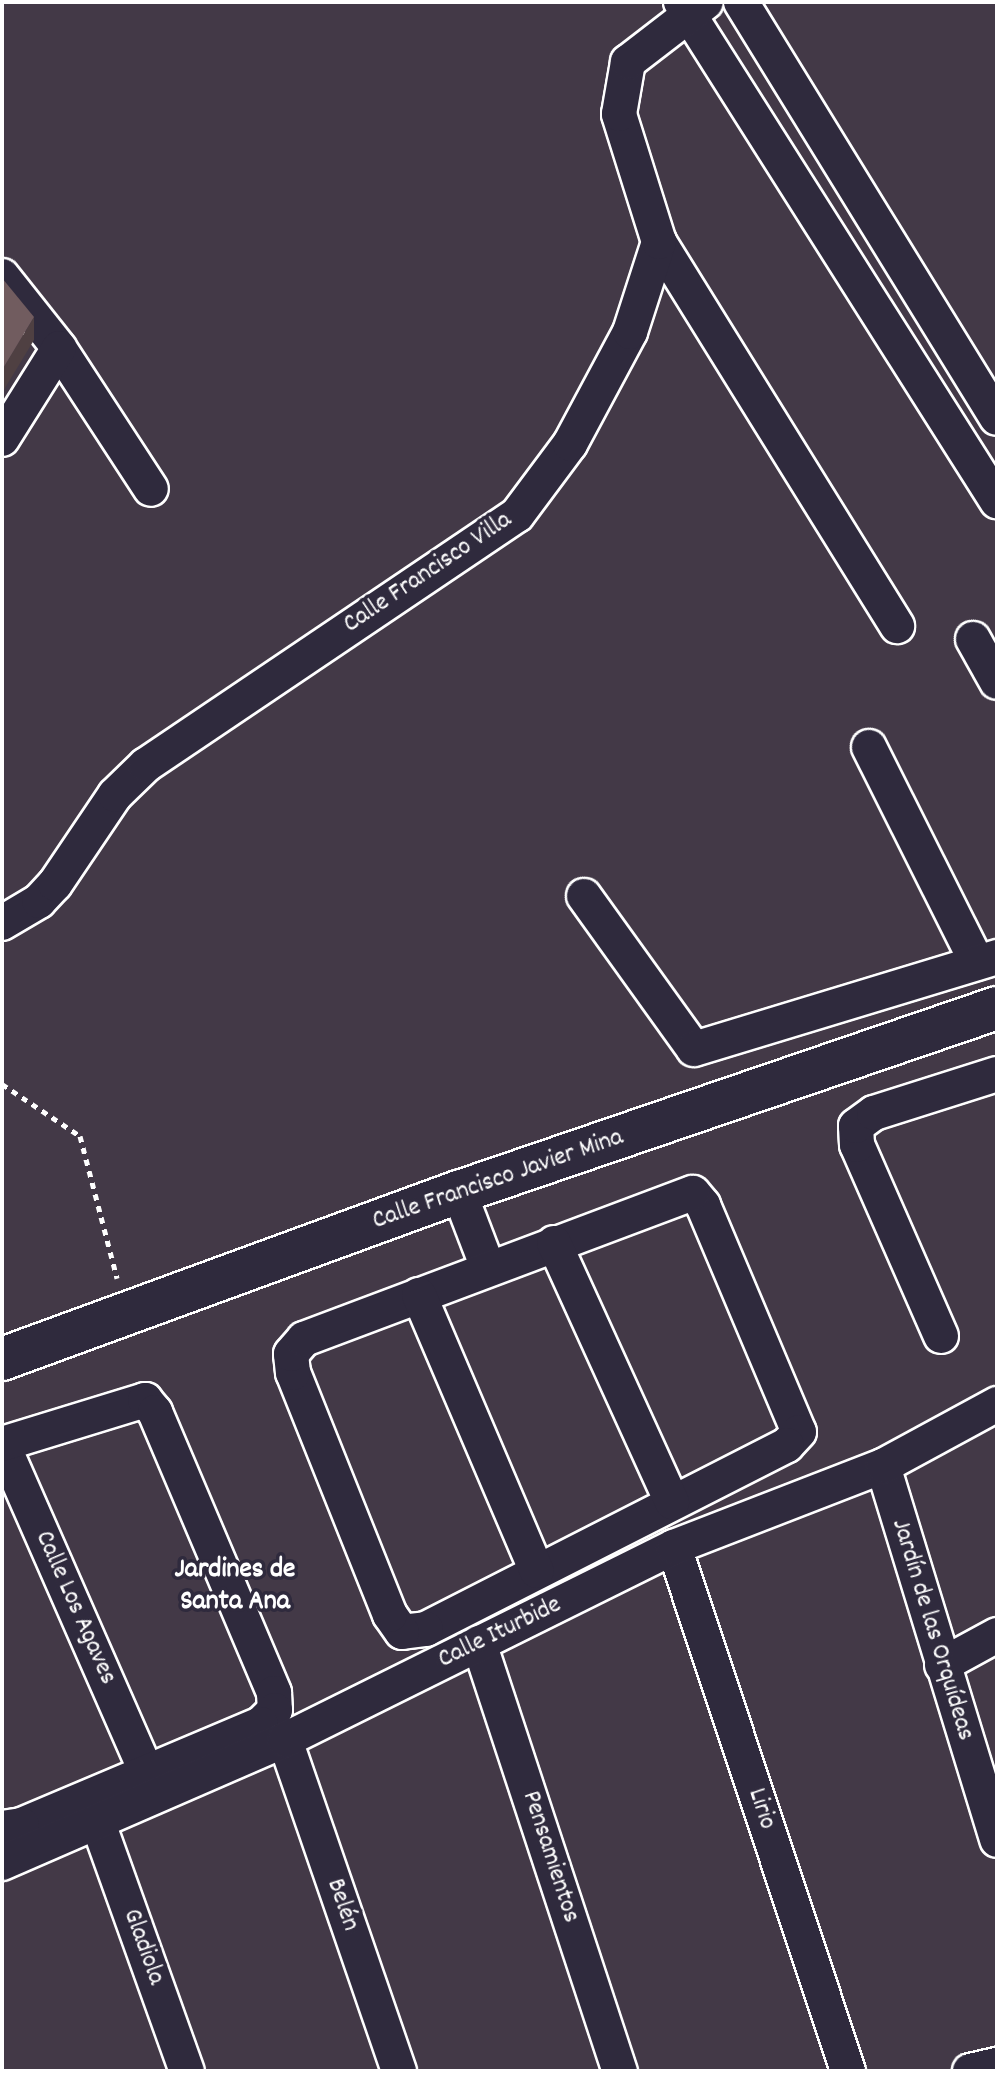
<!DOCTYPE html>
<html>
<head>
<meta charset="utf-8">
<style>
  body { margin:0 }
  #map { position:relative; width:999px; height:2073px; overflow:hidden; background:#433947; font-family:Dekko,sans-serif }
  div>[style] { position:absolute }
  .path>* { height:5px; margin-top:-2.5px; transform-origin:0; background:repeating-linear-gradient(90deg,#fff 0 6px,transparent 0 12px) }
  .roads { filter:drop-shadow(2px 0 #fff) drop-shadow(-2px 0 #fff) drop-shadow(0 2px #fff) drop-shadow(0 -2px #fff) }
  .minor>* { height:34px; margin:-17px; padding:0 17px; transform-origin:17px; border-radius:17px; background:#2f2a3d }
  .tertiary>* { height:42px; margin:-21px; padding:0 21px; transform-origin:21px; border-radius:21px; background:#2f2a3d }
  .shaded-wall>* { inset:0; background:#4f4042 }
  .building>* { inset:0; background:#715c5f }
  span { translate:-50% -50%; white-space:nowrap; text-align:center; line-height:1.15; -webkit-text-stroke:7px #2f2a3d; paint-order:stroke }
  .street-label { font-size:26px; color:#fff }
  .neighbourhood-label { font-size:28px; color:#fff; font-weight:700 }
  .frame { position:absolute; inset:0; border:4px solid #fff; pointer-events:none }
</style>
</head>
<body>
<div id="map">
  <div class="path">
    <div style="left:2px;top:1084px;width:94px;rotate:33.7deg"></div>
    <div style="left:80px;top:1136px;width:147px;rotate:75.4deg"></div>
  </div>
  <div class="roads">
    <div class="minor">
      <div style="left:681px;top:2px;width:591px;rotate:57.66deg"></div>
      <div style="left:741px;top:2px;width:488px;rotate:58.4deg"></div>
      <div style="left:659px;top:242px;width:452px;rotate:58.2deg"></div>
      <div style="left:2px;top:276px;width:92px;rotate:51.6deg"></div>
      <div style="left:59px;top:348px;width:168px;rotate:56.9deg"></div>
      <div style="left:2px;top:439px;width:107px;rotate:-57.9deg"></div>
      <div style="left:973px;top:639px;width:49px;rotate:60.8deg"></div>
      <div style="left:869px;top:747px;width:241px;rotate:63.4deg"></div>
      <div style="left:584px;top:896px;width:188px;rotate:54.3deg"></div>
      <div style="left:694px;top:1049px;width:317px;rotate:-16.9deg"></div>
      <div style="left:2px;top:923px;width:43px;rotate:-30.7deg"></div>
      <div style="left:39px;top:901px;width:23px;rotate:-47deg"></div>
      <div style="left:55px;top:884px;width:107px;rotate:-56deg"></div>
      <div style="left:115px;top:795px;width:43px;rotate:-44.1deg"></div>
      <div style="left:146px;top:765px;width:447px;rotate:-34deg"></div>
      <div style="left:517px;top:515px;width:89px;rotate:-53.3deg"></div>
      <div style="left:570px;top:444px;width:127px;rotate:-61.8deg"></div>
      <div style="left:630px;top:332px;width:95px;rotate:-72.1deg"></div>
      <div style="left:659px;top:242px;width:134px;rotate:-107.4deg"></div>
      <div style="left:619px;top:114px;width:53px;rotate:-80.2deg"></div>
      <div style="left:628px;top:62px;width:98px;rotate:-37.6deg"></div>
      <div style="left:459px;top:1192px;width:81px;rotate:69.1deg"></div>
      <div style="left:693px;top:1193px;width:16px;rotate:50deg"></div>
      <div style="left:703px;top:1205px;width:246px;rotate:67.1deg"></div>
      <div style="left:799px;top:1432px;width:18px;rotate:133deg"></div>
      <div style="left:787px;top:1445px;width:405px;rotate:153deg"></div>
      <div style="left:426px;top:1629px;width:24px;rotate:173deg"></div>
      <div style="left:402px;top:1632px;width:21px;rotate:-125deg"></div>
      <div style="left:390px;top:1615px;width:261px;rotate:-111.8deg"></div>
      <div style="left:293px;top:1373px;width:19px;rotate:-96deg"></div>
      <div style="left:291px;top:1354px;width:20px;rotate:-49deg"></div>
      <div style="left:304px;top:1339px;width:415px;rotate:-20.6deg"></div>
      <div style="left:554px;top:1243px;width:285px;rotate:65.5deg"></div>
      <div style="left:419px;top:1295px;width:300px;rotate:66.9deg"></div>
      <div style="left:941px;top:1336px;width:209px;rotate:-113.7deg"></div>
      <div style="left:857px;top:1145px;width:19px;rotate:-93deg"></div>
      <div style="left:856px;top:1126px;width:22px;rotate:-36deg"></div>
      <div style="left:874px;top:1113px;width:129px;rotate:-17.6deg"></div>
      <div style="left:2px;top:1443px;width:360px;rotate:66.3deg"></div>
      <div style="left:2px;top:1444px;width:150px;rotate:-17.1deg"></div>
      <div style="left:145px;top:1400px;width:16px;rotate:50deg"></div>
      <div style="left:155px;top:1412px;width:305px;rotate:67deg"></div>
      <div style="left:274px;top:1693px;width:17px;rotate:87deg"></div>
      <div style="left:275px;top:1710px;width:20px;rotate:135deg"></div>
      <div style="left:261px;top:1724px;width:259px;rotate:157.1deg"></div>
      <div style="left:22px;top:1825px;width:20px;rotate:171deg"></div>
      <div style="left:883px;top:1466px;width:391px;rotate:73deg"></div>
      <div style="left:674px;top:1547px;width:552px;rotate:71.63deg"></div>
      <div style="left:479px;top:1643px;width:451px;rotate:71.8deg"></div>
      <div style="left:942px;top:1665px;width:63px;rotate:-28.6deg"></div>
      <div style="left:285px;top:1740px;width:350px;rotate:71deg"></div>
      <div style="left:98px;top:1823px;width:263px;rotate:70.3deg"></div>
      <div style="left:2px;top:1863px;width:309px;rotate:-23.5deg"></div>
      <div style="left:285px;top:1740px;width:434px;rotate:-26.4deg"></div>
      <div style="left:674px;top:1547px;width:224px;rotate:-21.2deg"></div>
      <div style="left:883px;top:1466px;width:130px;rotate:-28.5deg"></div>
      <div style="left:970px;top:2071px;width:28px;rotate:-13deg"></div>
    </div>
    <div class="tertiary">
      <div style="left:2px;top:1359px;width:487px;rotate:-20.1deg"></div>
      <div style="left:459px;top:1192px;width:569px;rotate:-18.88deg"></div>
    </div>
  </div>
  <div class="shaded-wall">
    <div style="clip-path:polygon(34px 317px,34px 340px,2px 393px,2px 370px)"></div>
  </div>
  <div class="building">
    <div style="clip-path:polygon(2px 278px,34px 317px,2px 370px)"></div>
  </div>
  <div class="street-label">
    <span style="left:428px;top:573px;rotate:-34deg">Calle Francisco Villa</span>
    <span style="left:498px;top:1180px;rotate:-19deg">Calle Francisco Javier Mina</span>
    <span style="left:75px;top:1608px;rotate:66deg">Calle Los Agaves</span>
    <span style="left:932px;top:1630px;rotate:73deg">Jardín de las Orquídeas</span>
    <span style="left:500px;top:1633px;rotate:-26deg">Calle Iturbide</span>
    <span style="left:761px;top:1809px;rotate:72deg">Lirio</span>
    <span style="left:550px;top:1857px;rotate:72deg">Pensamientos</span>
    <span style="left:342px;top:1905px;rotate:71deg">Belén</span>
    <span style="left:143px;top:1947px;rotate:70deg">Gladiola</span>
  </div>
  <div class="neighbourhood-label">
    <span style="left:235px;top:1587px">Jardines de<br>Santa Ana</span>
  </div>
  <div class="frame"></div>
</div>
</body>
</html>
